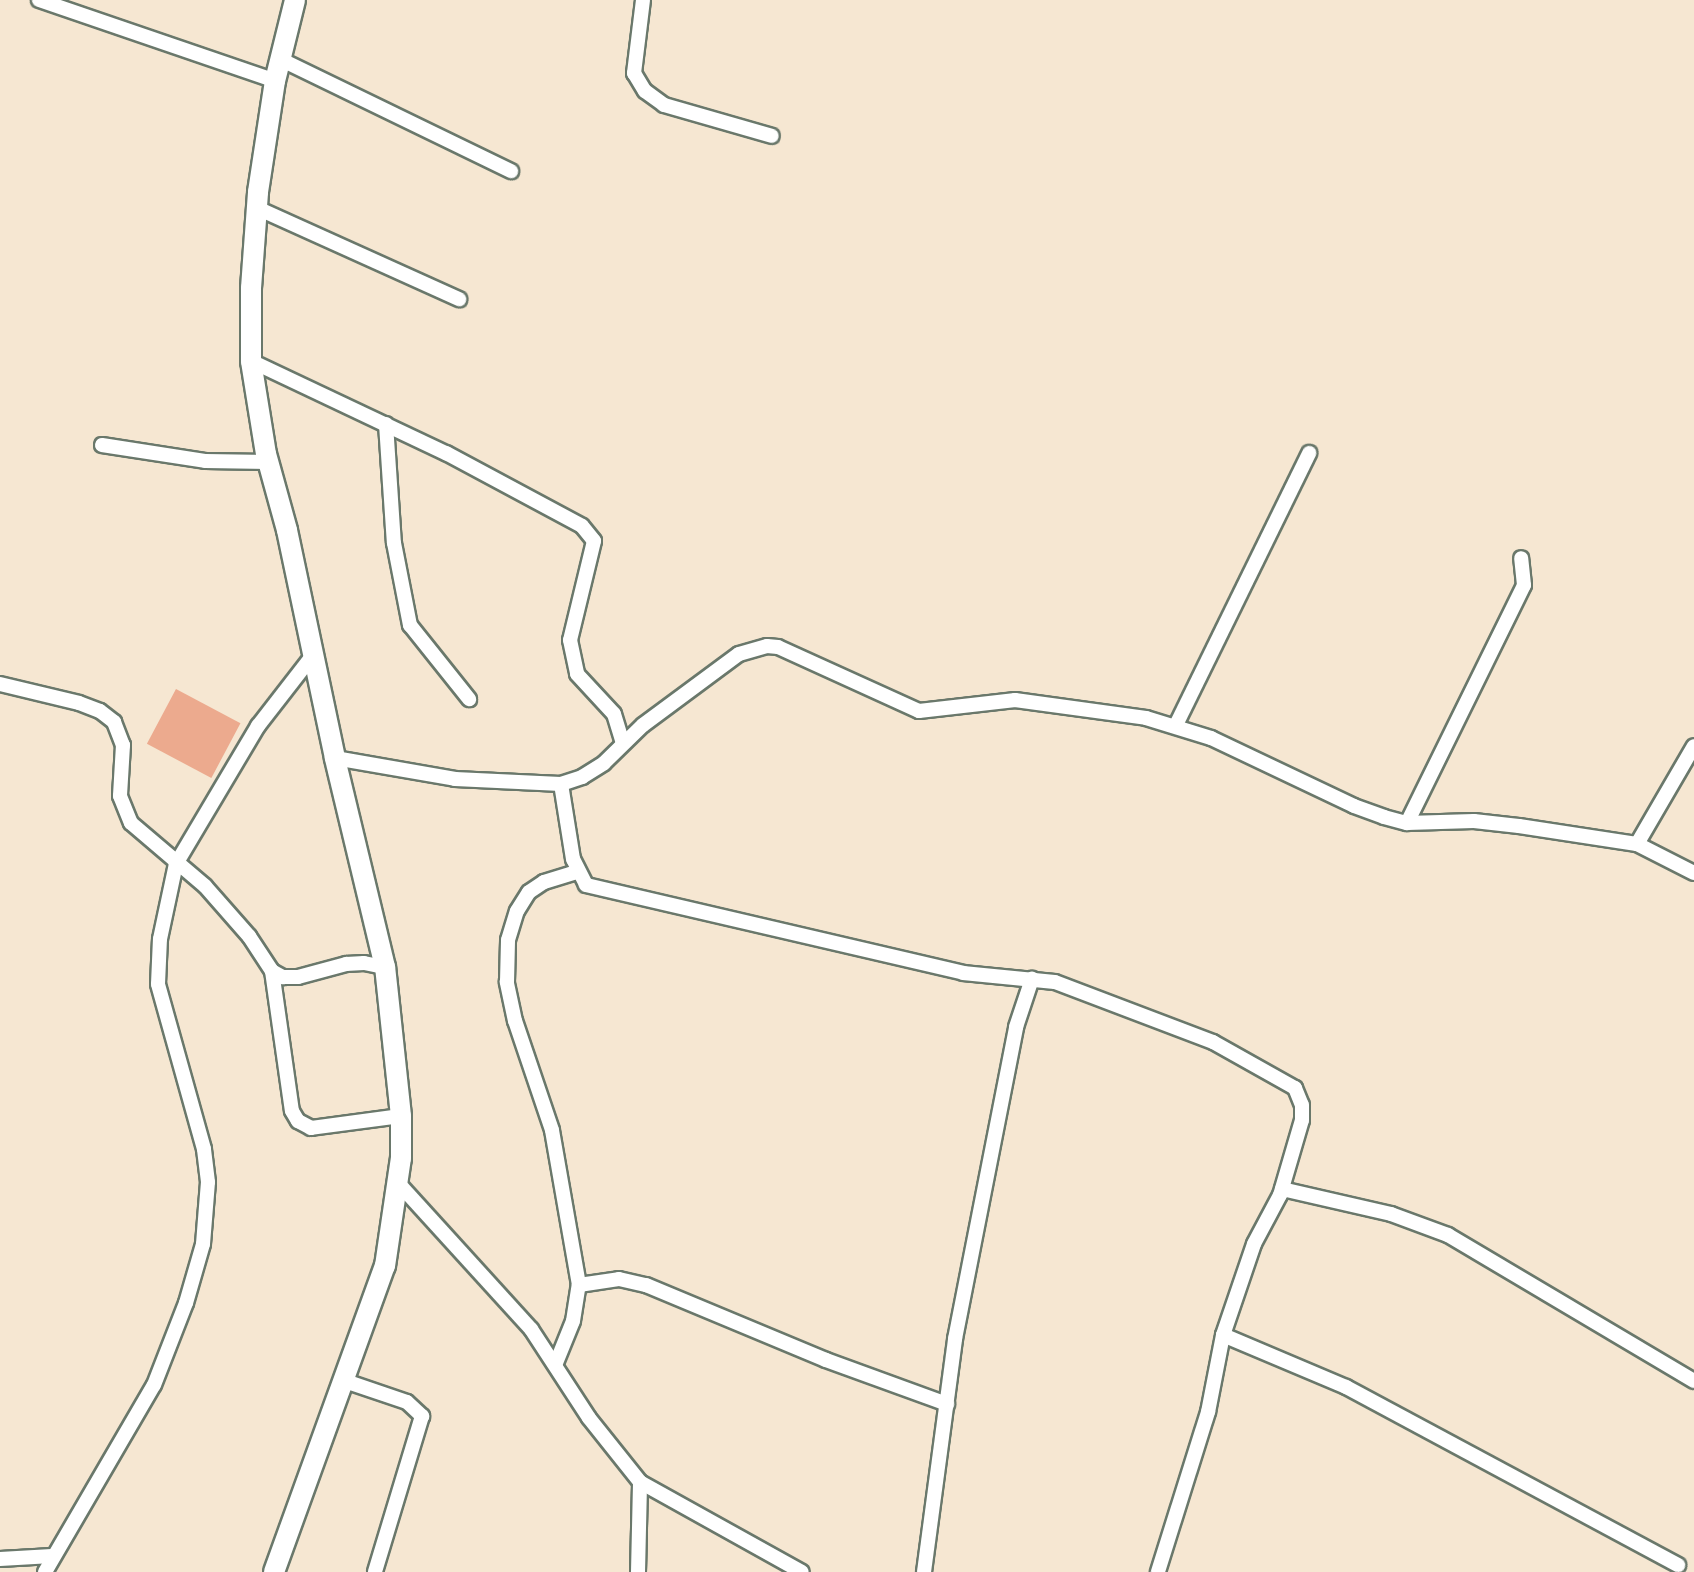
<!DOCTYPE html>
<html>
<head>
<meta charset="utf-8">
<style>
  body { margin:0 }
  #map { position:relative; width:1694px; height:1572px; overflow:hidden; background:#f6e7d2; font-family:"Indie Flower",sans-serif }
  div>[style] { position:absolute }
  .building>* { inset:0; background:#ecaa8e; transform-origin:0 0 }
  .roads { filter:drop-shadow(2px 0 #6a786b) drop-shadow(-2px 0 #6a786b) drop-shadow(0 2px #6a786b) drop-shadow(0 -2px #6a786b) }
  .minor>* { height:14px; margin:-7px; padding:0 7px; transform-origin:7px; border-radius:7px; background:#fff }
  .secondary>* { height:20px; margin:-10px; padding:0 10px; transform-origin:10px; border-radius:10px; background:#fff }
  span { translate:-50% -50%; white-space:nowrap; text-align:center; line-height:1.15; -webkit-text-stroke:7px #fdfcf7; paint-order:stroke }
</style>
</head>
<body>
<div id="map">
  <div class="building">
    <div style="left:176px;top:689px;width:73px;height:62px;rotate:28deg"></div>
  </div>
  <div class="roads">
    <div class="minor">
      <div style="left:39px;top:0;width:250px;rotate:18.9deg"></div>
      <div style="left:643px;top:0;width:74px;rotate:97deg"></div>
      <div style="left:634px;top:73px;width:21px;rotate:59deg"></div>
      <div style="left:645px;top:91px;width:24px;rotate:36deg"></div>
      <div style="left:664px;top:105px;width:112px;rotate:16deg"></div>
      <div style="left:280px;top:59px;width:257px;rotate:25.9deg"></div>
      <div style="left:257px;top:208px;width:222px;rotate:24.3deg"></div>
      <div style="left:251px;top:361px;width:216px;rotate:25.3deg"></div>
      <div style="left:446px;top:453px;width:154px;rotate:28.2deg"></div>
      <div style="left:582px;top:526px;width:19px;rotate:51deg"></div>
      <div style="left:594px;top:541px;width:102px;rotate:103.6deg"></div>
      <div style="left:570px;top:640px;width:35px;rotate:78deg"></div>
      <div style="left:577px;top:674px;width:54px;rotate:47.2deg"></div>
      <div style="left:614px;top:714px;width:30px;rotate:73deg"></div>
      <div style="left:386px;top:424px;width:119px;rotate:86.2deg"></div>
      <div style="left:394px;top:543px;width:84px;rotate:79deg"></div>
      <div style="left:410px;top:625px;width:95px;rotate:51.4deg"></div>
      <div style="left:102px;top:445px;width:104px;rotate:8.8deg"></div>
      <div style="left:205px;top:461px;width:64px;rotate:0.9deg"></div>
      <div style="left:0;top:684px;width:81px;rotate:13.5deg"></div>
      <div style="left:79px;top:703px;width:22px;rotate:21deg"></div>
      <div style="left:100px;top:711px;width:18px;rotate:38deg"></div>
      <div style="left:114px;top:722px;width:25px;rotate:69deg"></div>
      <div style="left:123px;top:745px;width:51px;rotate:93.4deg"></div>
      <div style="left:120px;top:796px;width:29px;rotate:68deg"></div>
      <div style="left:131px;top:823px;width:97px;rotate:40.4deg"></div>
      <div style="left:205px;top:886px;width:67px;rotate:48.7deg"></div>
      <div style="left:249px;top:936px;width:42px;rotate:56.7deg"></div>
      <div style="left:272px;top:971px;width:13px;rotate:29deg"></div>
      <div style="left:283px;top:977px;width:15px"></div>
      <div style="left:298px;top:977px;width:50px;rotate:-15.2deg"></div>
      <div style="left:346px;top:964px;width:18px;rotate:-3deg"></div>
      <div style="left:364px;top:963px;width:21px;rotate:11deg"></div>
      <div style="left:1176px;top:725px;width:303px;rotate:-63.9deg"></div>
      <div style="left:335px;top:758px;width:122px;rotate:9.9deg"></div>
      <div style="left:455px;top:779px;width:106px;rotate:2.7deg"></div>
      <div style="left:561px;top:784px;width:22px;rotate:-18deg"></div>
      <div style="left:582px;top:777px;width:26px;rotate:-32deg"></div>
      <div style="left:604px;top:763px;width:54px;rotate:-44.3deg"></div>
      <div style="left:643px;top:725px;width:119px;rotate:-36.5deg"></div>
      <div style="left:739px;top:654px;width:29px;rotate:-16deg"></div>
      <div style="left:767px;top:646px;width:11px;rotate:5deg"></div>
      <div style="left:778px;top:647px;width:155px;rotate:24.4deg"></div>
      <div style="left:919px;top:711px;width:97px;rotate:-6.5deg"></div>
      <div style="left:1015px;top:700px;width:132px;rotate:7.8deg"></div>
      <div style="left:1146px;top:718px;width:68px;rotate:17.1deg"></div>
      <div style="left:1211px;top:738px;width:158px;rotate:25.4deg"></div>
      <div style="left:1354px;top:806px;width:32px;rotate:20deg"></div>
      <div style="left:1384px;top:817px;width:24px;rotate:15deg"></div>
      <div style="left:1407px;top:823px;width:67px;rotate:-1.7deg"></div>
      <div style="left:1474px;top:821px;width:45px;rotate:6.3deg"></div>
      <div style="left:1519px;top:826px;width:119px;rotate:8.7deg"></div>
      <div style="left:1637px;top:844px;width:64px;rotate:27deg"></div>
      <div style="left:561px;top:784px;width:76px;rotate:80.9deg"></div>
      <div style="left:573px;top:859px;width:29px;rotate:63deg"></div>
      <div style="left:586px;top:885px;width:387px;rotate:13.1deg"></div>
      <div style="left:963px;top:973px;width:92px;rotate:5.6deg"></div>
      <div style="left:1055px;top:982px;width:169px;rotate:20.8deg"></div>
      <div style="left:1213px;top:1042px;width:94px;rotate:29.3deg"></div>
      <div style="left:1295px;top:1088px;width:18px;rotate:68deg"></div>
      <div style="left:1302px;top:1105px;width:15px;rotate:90deg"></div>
      <div style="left:1302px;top:1120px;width:78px;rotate:106.3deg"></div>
      <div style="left:1280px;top:1195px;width:55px;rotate:118deg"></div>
      <div style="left:1254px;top:1244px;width:96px;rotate:108.8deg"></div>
      <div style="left:1223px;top:1335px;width:78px;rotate:101deg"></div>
      <div style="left:1208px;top:1412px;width:168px;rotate:107.4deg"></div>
      <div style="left:1407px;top:823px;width:265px;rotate:-63.8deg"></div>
      <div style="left:1524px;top:585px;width:27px;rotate:-96deg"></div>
      <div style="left:1637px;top:844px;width:113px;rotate:-59.8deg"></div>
      <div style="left:272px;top:971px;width:141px;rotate:81.9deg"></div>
      <div style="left:292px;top:1111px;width:12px;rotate:59deg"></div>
      <div style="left:298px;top:1121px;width:15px;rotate:28deg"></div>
      <div style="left:311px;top:1128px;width:91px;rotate:-7.6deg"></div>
      <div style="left:399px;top:1184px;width:196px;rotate:47.7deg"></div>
      <div style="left:531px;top:1329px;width:106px;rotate:56.9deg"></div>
      <div style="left:589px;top:1418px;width:82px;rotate:51.4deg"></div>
      <div style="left:640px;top:1482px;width:185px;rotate:29.1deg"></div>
      <div style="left:1282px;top:1189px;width:112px;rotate:12.9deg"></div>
      <div style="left:1391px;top:1214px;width:61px;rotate:20.2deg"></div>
      <div style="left:1448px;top:1235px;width:286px;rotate:30.7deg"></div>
      <div style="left:579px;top:1285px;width:40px;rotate:-8.5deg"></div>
      <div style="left:619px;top:1279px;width:28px;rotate:13deg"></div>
      <div style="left:646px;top:1285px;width:195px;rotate:22.6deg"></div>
      <div style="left:826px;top:1360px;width:129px;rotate:20deg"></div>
      <div style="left:1223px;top:1335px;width:134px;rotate:22.9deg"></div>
      <div style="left:1346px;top:1387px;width:377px;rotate:28.2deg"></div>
      <div style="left:556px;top:1363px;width:45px;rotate:-68deg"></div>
      <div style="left:573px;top:1321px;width:36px;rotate:-81deg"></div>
      <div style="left:579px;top:1285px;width:157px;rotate:-99.9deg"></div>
      <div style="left:552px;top:1130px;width:115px;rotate:-108.7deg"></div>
      <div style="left:515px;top:1021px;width:40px;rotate:-102deg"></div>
      <div style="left:507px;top:982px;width:42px;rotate:-88.6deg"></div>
      <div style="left:508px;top:940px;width:30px;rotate:-73deg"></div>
      <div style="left:517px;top:911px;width:22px;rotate:-58deg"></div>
      <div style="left:529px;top:892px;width:18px;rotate:-34deg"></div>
      <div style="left:544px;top:882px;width:34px;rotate:-17deg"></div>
      <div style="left:345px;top:1381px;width:65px;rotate:18.7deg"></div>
      <div style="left:407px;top:1402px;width:21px;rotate:43deg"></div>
      <div style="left:422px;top:1416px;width:163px;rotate:106.8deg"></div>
      <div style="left:0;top:1559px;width:52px;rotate:-3.3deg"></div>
      <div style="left:45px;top:1572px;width:216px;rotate:-59.8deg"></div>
      <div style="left:154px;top:1385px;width:88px;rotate:-68.7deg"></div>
      <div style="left:186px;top:1303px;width:61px;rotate:-73.9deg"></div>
      <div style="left:203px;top:1244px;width:62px;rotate:-85.4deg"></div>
      <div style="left:208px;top:1182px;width:33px;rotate:-97deg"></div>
      <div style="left:204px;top:1149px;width:171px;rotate:-105.6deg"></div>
      <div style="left:158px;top:984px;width:45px;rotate:-87.5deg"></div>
      <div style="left:160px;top:939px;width:77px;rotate:-78deg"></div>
      <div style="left:176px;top:864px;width:161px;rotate:-59.3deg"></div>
      <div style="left:258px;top:726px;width:90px;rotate:-52.2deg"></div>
      <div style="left:638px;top:1572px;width:90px;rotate:-88.7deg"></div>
      <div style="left:924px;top:1572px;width:235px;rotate:-82.4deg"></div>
      <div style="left:955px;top:1339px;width:318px;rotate:-78.9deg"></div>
      <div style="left:1016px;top:1027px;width:51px;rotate:-71.6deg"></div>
    </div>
    <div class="secondary">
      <div style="left:274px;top:1572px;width:326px;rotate:-70.1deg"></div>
      <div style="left:385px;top:1266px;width:109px;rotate:-81.6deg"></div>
      <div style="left:401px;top:1158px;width:42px;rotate:-90deg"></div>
      <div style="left:401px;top:1116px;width:150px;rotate:-96.1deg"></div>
      <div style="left:385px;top:967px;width:215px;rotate:-103.5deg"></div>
      <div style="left:335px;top:758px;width:233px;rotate:-101.9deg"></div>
      <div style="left:287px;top:530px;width:79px;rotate:-105.4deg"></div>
      <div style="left:266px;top:454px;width:94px;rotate:-99.2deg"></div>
      <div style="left:251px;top:361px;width:73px;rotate:-90deg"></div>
      <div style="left:251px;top:288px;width:96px;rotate:-85.8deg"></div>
      <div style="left:258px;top:192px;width:112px;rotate:-81.3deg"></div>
      <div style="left:275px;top:81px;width:83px;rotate:-76.1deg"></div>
    </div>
  </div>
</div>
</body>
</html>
